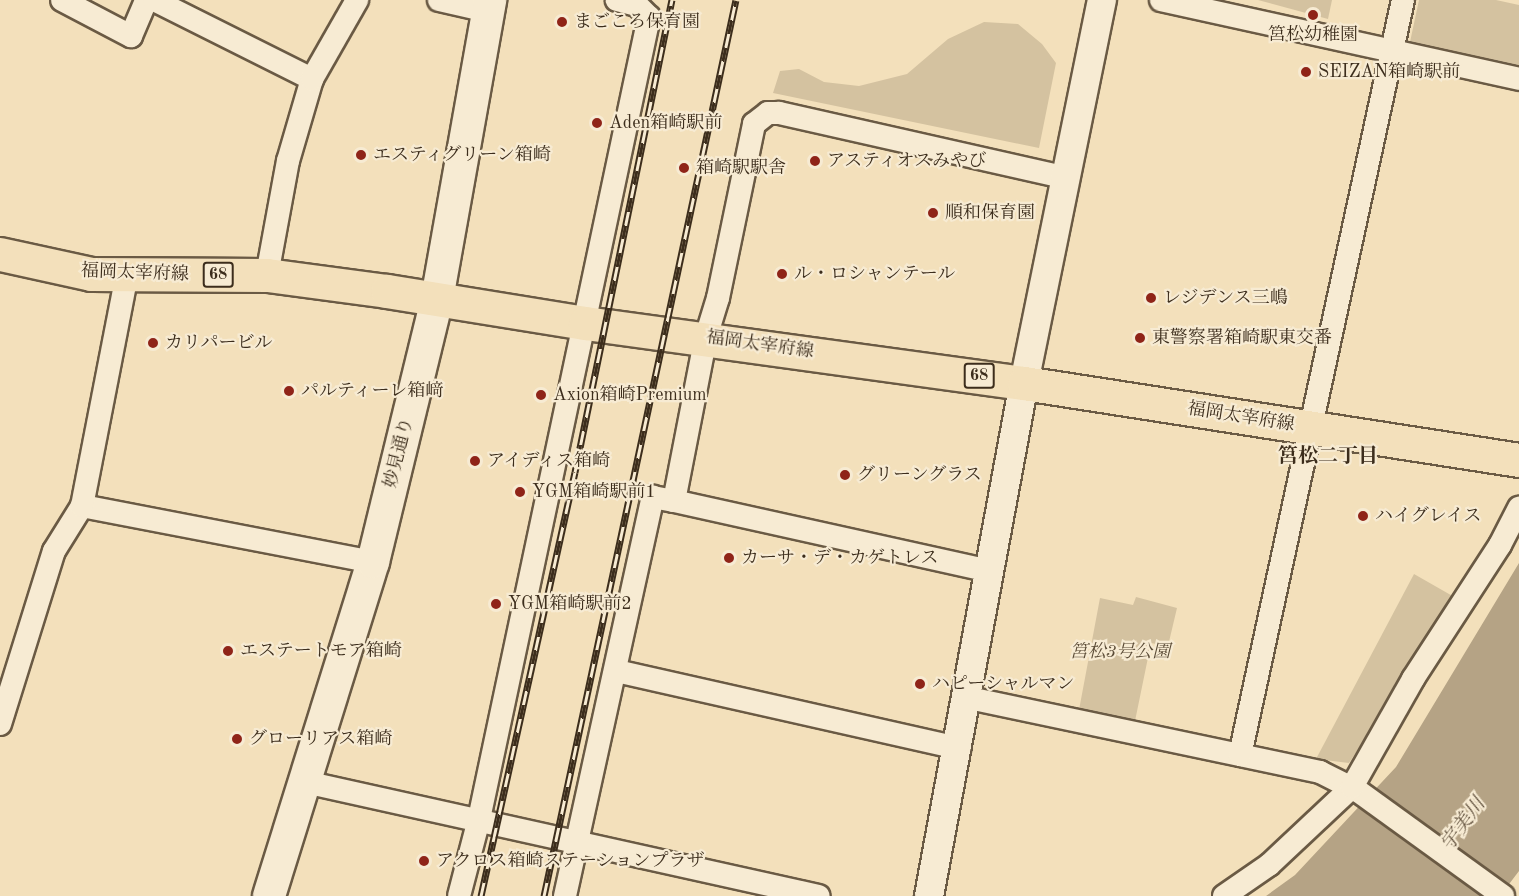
<!DOCTYPE html>
<html>
<head>
<meta charset="utf-8">
<style>
  body { margin:0 }
  #map { position:relative; width:1519px; height:896px; overflow:hidden; background:#f3e0bb; font-family:"Old Standard TT","Noto Serif JP",serif }
  div>[style] { position:absolute }
  .green>* { inset:0; background:#d4c2a0 }
  .water>* { inset:0; background:#b5a385 }
  .roads { filter:drop-shadow(2px 0 #6a5a44) drop-shadow(-2px 0 #6a5a44) drop-shadow(0 2px #6a5a44) drop-shadow(0 -2px #6a5a44) }
  .minor>* { height:22px; margin:-11px; padding:0 11px; transform-origin:11px; border-radius:11px; background:#f7ebd3 }
  .tertiary>* { height:28px; margin:-14px; padding:0 14px; transform-origin:14px; border-radius:14px; background:#f7ebd3 }
  .secondary>* { height:32px; margin:-16px; padding:0 16px; transform-origin:16px; border-radius:16px; background:#f7ebd3 }
  .primary>* { height:33px; margin:-16.5px; padding:0 16.5px; transform-origin:16.5px; border-radius:16.5px; background:#f3e0bb }
  .rail>* { height:7px; margin-top:-3.5px; transform-origin:0; background:repeating-linear-gradient(90deg,#f7ebd3 0 14px,#3c2d1c 0 28px); box-sizing:border-box; border-block:2px solid #3c2d1c }
  .dots>* { width:16px; height:16px; translate:-50% -50%; box-sizing:border-box; border:3px solid #f7ebd3; border-radius:50% }
  span { translate:-50% -50%; white-space:nowrap; text-align:center; line-height:1.15; -webkit-text-stroke:4.5px #f7ebd3; paint-order:stroke }
  .shield-label span { padding:2px 4px; background:#f7ebd3; border:2px solid; border-radius:4px; -webkit-text-stroke-width:0 }
  .shield-label { font-size:16px; color:#3c2d1c; font-weight:700 }
  .poi-label { font-size:18px; color:#3c2d1c }
  .left { translate:0 -50%; text-align:left }
  .street-label { font-size:18px; color:#3c2d1c }
  .park-label { font-size:18px; color:#5a4b36; font-style:italic }
  .neighbourhood-label { font-size:20px; color:#3c2d1c; font-weight:700 }
  .water-label { font-size:20px; color:#60503c; font-style:italic }
</style>
</head>
<body>
<div id="map">
  <div class="green">
    <div style="clip-path:polygon(1258px 0,1332px 0,1328px 19px)"></div>
    <div style="clip-path:polygon(1419px 0,1496px 0,1519px 5px,1519px 65px,1410px 42px)"></div>
    <div style="clip-path:polygon(984px 22px,1018px 24px,1042px 44px,1056px 63px,1039px 148px,773px 93px,780px 71px,799px 69px,824px 82px,859px 86px,907px 74px,948px 39px)"></div>
    <div style="clip-path:polygon(1414px 574px,1456px 598px,1349px 763px,1316px 759px)"></div>
    <div style="clip-path:polygon(1136px 597px,1177px 608px,1168px 646px,1151px 643px,1135px 721px,1079px 710px,1100px 598px,1133px 605px)"></div>
  </div>
  <div class="water">
    <div style="clip-path:polygon(1519px 563px,1519px 871px,1500px 896px,1266px 896px,1295px 875px,1396px 767px)"></div>
  </div>
  <div class="roads">
    <div class="minor">
      <div style="left:62px;top:0;width:78px;rotate:27.6deg"></div>
      <div style="left:131px;top:36px;width:39px;rotate:-67deg"></div>
      <div style="left:154px;top:0;width:177px;rotate:26.6deg"></div>
      <div style="left:439px;top:0;width:50px;rotate:12.7deg"></div>
      <div style="left:1161px;top:0;width:367px;rotate:12.4deg"></div>
      <div style="left:267px;top:275px;width:116px;rotate:-79.6deg"></div>
      <div style="left:288px;top:161px;width:85px;rotate:-73.7deg"></div>
      <div style="left:312px;top:79px;width:91px;rotate:-60.3deg"></div>
      <div style="left:674px;top:501px;width:324px;rotate:12.5deg"></div>
      <div style="left:82px;top:506px;width:296px;rotate:10.9deg"></div>
      <div style="left:616px;top:671px;width:352px;rotate:12.7deg"></div>
      <div style="left:969px;top:698px;width:359px;rotate:11.9deg"></div>
      <div style="left:1320px;top:772px;width:42px;rotate:26.6deg"></div>
      <div style="left:1358px;top:791px;width:179px;rotate:35.9deg"></div>
      <div style="left:0;top:724px;width:181px;rotate:-72.7deg"></div>
      <div style="left:54px;top:551px;width:53px;rotate:-58.1deg"></div>
      <div style="left:82px;top:506px;width:235px;rotate:-79deg"></div>
      <div style="left:1240px;top:755px;width:772px;rotate:-77.82deg"></div>
      <div style="left:305px;top:782px;width:526px;rotate:12.51deg"></div>
      <div style="left:459px;top:896px;width:80px;rotate:-75.4deg"></div>
      <div style="left:479px;top:819px;width:820px;rotate:-78.03deg"></div>
      <div style="left:649px;top:17px;width:17px;rotate:-135deg"></div>
      <div style="left:637px;top:5px;width:21px;rotate:-166deg"></div>
      <div style="left:565px;top:896px;width:409px;rotate:-77.6deg"></div>
      <div style="left:653px;top:497px;width:21px;rotate:11deg"></div>
      <div style="left:674px;top:501px;width:167px;rotate:-79deg"></div>
      <div style="left:706px;top:337px;width:41px;rotate:-72.9deg"></div>
      <div style="left:718px;top:298px;width:178px;rotate:-78.3deg"></div>
      <div style="left:754px;top:124px;width:18px;rotate:-38deg"></div>
      <div style="left:768px;top:113px;width:11px"></div>
      <div style="left:779px;top:113px;width:296px;rotate:12.7deg"></div>
      <div style="left:1224px;top:896px;width:55px;rotate:-34.6deg"></div>
      <div style="left:1269px;top:865px;width:114px;rotate:-43.2deg"></div>
      <div style="left:1352px;top:787px;width:124px;rotate:-60.5deg"></div>
      <div style="left:1413px;top:679px;width:160px;rotate:-57deg"></div>
      <div style="left:1500px;top:545px;width:42px;rotate:-62.8deg"></div>
    </div>
    <div class="tertiary">
      <div style="left:929px;top:896px;width:522px;rotate:-79.51deg"></div>
      <div style="left:1024px;top:383px;width:391px;rotate:-78.5deg"></div>
    </div>
    <div class="secondary">
      <div style="left:269px;top:896px;width:350px;rotate:-72.7deg"></div>
      <div style="left:373px;top:562px;width:271px;rotate:-76.3deg"></div>
      <div style="left:437px;top:299px;width:304px;rotate:-79.9deg"></div>
    </div>
    <div class="primary">
      <div style="left:0;top:254px;width:93px;rotate:12.4deg"></div>
      <div style="left:91px;top:274px;width:176px;rotate:0.3deg"></div>
      <div style="left:267px;top:275px;width:121px;rotate:7.6deg"></div>
      <div style="left:387px;top:291px;width:201px;rotate:9.2deg"></div>
      <div style="left:585px;top:323px;width:443px;rotate:7.8deg"></div>
      <div style="left:1024px;top:383px;width:501px;rotate:8.84deg"></div>
    </div>
  </div>
  <div class="rail">
    <div style="left:481px;top:896px;width:434px;rotate:-77.5deg"></div>
    <div style="left:575px;top:472px;width:482px;rotate:-78.4deg"></div>
    <div style="left:544px;top:896px;width:916px;rotate:-77.91deg"></div>
  </div>
  <div class="dots">
    <div style="left:1313px;top:15px;background:#8f2418"></div>
    <div style="left:562px;top:22px;background:#8f2418"></div>
    <div style="left:1306px;top:72px;background:#8f2418"></div>
    <div style="left:597px;top:123px;background:#8f2418"></div>
    <div style="left:361px;top:155px;background:#8f2418"></div>
    <div style="left:815px;top:161px;background:#8f2418"></div>
    <div style="left:684px;top:168px;background:#8f2418"></div>
    <div style="left:933px;top:213px;background:#8f2418"></div>
    <div style="left:782px;top:274px;background:#8f2418"></div>
    <div style="left:1151px;top:298px;background:#8f2418"></div>
    <div style="left:1140px;top:338px;background:#8f2418"></div>
    <div style="left:153px;top:343px;background:#8f2418"></div>
    <div style="left:289px;top:391px;background:#8f2418"></div>
    <div style="left:541px;top:395px;background:#8f2418"></div>
    <div style="left:475px;top:461px;background:#8f2418"></div>
    <div style="left:845px;top:475px;background:#8f2418"></div>
    <div style="left:520px;top:492px;background:#8f2418"></div>
    <div style="left:1363px;top:516px;background:#8f2418"></div>
    <div style="left:729px;top:558px;background:#8f2418"></div>
    <div style="left:496px;top:604px;background:#8f2418"></div>
    <div style="left:228px;top:651px;background:#8f2418"></div>
    <div style="left:920px;top:684px;background:#8f2418"></div>
    <div style="left:237px;top:739px;background:#8f2418"></div>
    <div style="left:424px;top:861px;background:#8f2418"></div>
  </div>
  <div class="shield-label">
    <span style="left:218px;top:275px">68</span>
    <span style="left:979px;top:376px">68</span>
  </div>
  <div class="poi-label">
    <span class="left" style="left:574px;top:22px">まごころ保育園</span>
    <span style="left:1313px;top:35px">筥松幼稚園</span>
    <span class="left" style="left:1318px;top:72px">SEIZAN箱崎駅前</span>
    <span class="left" style="left:609px;top:123px">Aden箱崎駅前</span>
    <span class="left" style="left:373px;top:155px">エスティグリーン箱崎</span>
    <span class="left" style="left:827px;top:161px">アスティオスみやび</span>
    <span class="left" style="left:696px;top:168px">箱崎駅駅舎</span>
    <span class="left" style="left:945px;top:213px">順和保育園</span>
    <span class="left" style="left:794px;top:274px">ル・ロシャンテール</span>
    <span class="left" style="left:1163px;top:298px">レジデンス三嶋</span>
    <span class="left" style="left:1152px;top:338px">東警察署箱崎駅東交番</span>
    <span class="left" style="left:165px;top:343px">カリパービル</span>
    <span class="left" style="left:301px;top:391px">パルティーレ箱﨑</span>
    <span class="left" style="left:553px;top:395px">Axion箱崎Premium</span>
    <span class="left" style="left:487px;top:461px">アイディス箱崎</span>
    <span class="left" style="left:857px;top:475px">グリーングラス</span>
    <span class="left" style="left:532px;top:492px">YGM箱崎駅前1</span>
    <span class="left" style="left:1375px;top:516px">ハイグレイス</span>
    <span class="left" style="left:741px;top:558px">カーサ・デ・カゲトレス</span>
    <span class="left" style="left:508px;top:604px">YGM箱崎駅前2</span>
    <span class="left" style="left:240px;top:651px">エステートモア箱崎</span>
    <span class="left" style="left:932px;top:684px">ハピーシャルマン</span>
    <span class="left" style="left:249px;top:739px">グローリアス箱崎</span>
    <span class="left" style="left:436px;top:861px">アクロス箱崎ステーションプラザ</span>
  </div>
  <div class="street-label">
    <span style="left:135px;top:273px;rotate:2deg">福岡太宰府線</span>
    <span style="left:760px;top:345px;rotate:8deg">福岡太宰府線</span>
    <span style="left:1241px;top:417px;rotate:9deg">福岡太宰府線</span>
    <span style="left:399px;top:453px;rotate:-76deg">妙見通り</span>
  </div>
  <div class="park-label">
    <span style="left:1120px;top:652px">筥松3号公園</span>
  </div>
  <div class="neighbourhood-label">
    <span style="left:1328px;top:457px">筥松二丁目</span>
  </div>
  <div class="water-label">
    <span style="left:1464px;top:825px;rotate:-54deg">宇美川</span>
  </div>
</div>
</body>
</html>
